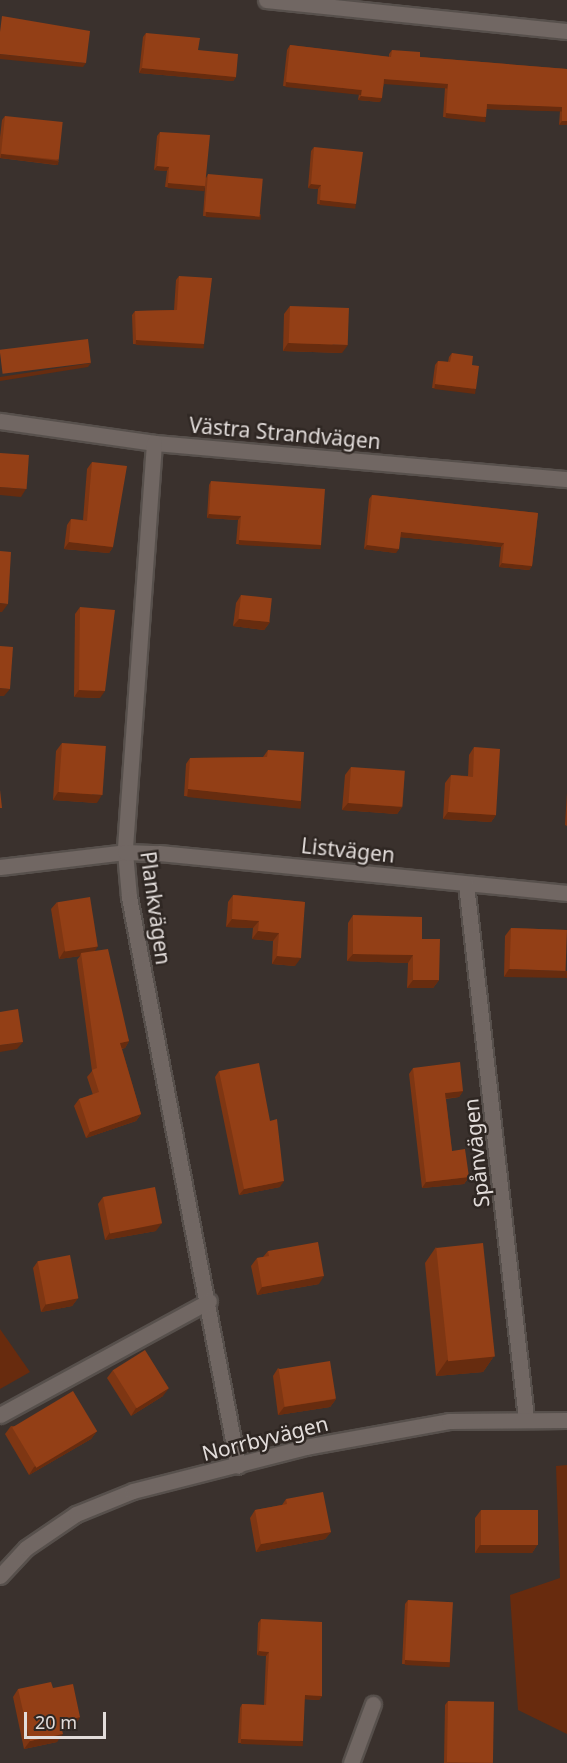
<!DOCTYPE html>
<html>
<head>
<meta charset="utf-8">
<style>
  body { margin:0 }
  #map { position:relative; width:567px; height:1763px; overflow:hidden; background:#3a312d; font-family:"Noto Sans",sans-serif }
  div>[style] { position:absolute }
  .green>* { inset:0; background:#682b0e }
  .roads { filter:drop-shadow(2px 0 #57504c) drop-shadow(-2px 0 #57504c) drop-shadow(0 2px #57504c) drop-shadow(0 -2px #57504c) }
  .street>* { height:15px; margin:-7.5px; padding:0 7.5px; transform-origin:7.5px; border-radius:7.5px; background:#716763 }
  .wall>* { inset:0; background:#7e3613 }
  .shaded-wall>* { inset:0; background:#672c0f; transform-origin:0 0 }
  .building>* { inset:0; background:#933f16; transform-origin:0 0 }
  span { translate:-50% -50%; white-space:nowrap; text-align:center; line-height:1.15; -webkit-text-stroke:5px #2f2723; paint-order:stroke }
  .street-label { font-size:21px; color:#e2dcda }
  .scale { position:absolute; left:24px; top:1712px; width:82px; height:27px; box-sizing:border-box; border:3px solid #e2dcda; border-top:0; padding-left:8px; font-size:18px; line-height:21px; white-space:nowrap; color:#e2dcda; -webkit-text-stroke:4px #2f2723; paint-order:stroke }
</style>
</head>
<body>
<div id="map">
  <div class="green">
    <div style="clip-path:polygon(0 1329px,30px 1372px,0 1389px)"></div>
    <div style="clip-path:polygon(567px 1465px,567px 1734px,518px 1710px,510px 1595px,560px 1578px,556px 1466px)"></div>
  </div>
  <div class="roads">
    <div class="street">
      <div style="left:266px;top:0;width:303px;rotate:5.9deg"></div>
      <div style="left:0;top:421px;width:156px;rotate:8.1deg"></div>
      <div style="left:154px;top:443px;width:415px;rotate:5deg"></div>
      <div style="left:154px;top:443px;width:410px;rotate:94.1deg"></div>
      <div style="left:125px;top:852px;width:45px;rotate:84.9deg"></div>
      <div style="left:129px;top:897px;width:579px;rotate:79.16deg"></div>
      <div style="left:0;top:867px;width:126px;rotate:-6.8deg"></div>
      <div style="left:125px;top:852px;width:34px;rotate:2deg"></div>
      <div style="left:159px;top:853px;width:410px;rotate:5.6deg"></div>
      <div style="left:466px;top:884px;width:537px;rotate:83.59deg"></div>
      <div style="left:0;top:1415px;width:238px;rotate:-28.6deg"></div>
      <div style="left:0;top:1576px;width:38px;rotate:-47deg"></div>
      <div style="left:26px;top:1548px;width:60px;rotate:-34.2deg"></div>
      <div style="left:76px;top:1514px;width:61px;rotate:-22deg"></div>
      <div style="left:133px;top:1491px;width:178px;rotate:-14.3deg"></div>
      <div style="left:305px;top:1447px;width:146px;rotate:-10.2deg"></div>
      <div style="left:449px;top:1421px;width:118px;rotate:-0.5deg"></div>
      <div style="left:351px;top:1763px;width:63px;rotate:-69.6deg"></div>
    </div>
  </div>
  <div class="wall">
    <div style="clip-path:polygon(146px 33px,198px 50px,236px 77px,233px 81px,139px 73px,143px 37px)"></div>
    <div style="clip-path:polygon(290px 45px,389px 57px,389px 54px,392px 50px,420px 57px,567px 69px,567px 125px,559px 125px,560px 111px,486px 109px,483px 121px,443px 117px,445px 88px,384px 83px,380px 102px,358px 100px,359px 94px,283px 86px,287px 50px)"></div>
    <div style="clip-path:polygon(5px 116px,59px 161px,56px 165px,0 158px,0 137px,2px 120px)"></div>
    <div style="clip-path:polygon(160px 132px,206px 178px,208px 174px,261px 215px,258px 219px,203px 216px,205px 187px,203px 190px,165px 187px,167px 171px,154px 170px,157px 136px)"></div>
    <div style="clip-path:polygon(314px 147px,353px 208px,317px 204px,318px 189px,308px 188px,311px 151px)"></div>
    <div style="clip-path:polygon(179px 276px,201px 348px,133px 344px,132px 315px,135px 311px,174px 310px,176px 280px)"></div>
    <div style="clip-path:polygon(290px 306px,342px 353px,283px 351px,284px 314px)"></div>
    <div style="clip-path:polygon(452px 353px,472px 365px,473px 393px,432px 388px,435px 365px,438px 361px,448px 362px,449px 357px)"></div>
    <div style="clip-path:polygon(92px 462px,113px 547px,109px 553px,64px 549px,67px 525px,71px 519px,83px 520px,87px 469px)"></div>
    <div style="clip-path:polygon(211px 481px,321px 545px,318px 549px,236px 544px,238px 520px,207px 518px,209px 485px)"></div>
    <div style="clip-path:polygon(372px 495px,538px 513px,532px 566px,529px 570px,499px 567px,501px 547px,400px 537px,396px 553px,364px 549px,369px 499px)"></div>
    <div style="clip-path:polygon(241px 595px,270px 622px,264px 630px,233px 626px,236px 603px)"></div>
    <div style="clip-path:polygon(80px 607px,100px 698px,74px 697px,75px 614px)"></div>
    <div style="clip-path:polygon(62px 743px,97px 803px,53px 800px,56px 751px)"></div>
    <div style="clip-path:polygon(474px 747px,496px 815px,491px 822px,443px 819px,445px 783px,451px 775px,468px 776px,469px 755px)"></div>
    <div style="clip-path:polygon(268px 750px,301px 801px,296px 808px,184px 796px,186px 764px,190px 758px,263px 757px)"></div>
    <div style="clip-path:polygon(351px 767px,402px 807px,397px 814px,342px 810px,345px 775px)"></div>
    <div style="clip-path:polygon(567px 793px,567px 826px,565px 825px)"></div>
    <div style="clip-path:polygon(233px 895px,305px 902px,295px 966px,272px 964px,273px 941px,252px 939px,253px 928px,226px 927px,228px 902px)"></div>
    <div style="clip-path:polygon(57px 902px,94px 951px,129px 1041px,125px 1048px,122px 1049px,141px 1114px,136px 1121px,86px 1138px,74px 1106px,79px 1099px,93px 1095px,87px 1077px,92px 1071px,77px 960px,80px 956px,59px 959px,51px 909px)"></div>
    <div style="clip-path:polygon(353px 915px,422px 939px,439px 980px,433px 988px,407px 988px,408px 963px,347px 961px,348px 923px)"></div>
    <div style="clip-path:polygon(511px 928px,567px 930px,504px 977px,505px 936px)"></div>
    <div style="clip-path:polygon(413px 1068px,463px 1091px,459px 1097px,446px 1099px,452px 1151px,469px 1177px,464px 1184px,422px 1188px,409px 1074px)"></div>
    <div style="clip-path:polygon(219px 1071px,270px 1121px,280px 1187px,239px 1195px,215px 1077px)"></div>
    <div style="clip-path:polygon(103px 1197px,156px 1231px,105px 1240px,98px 1204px)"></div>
    <div style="clip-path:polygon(436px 1247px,494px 1356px,483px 1372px,436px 1376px,425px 1263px)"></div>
    <div style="clip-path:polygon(268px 1251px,319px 1284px,257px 1295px,251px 1266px,257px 1258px,263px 1257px)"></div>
    <div style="clip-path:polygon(38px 1261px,78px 1298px,72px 1306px,41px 1312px,33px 1268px)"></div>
    <div style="clip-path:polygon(278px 1368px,336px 1399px,330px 1407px,278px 1415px,273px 1376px)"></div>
    <div style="clip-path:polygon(113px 1370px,163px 1396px,131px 1416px,107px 1378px)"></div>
    <div style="clip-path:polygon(11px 1426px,97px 1431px,91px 1439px,29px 1475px,5px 1434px)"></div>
    <div style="clip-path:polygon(286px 1499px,331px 1532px,325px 1539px,256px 1552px,250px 1518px,255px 1510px,282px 1505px)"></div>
    <div style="clip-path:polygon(481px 1510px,537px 1545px,532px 1553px,475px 1553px,475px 1518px)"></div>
    <div style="clip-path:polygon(408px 1600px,447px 1666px,402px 1664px,405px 1604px)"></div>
    <div style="clip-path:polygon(261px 1619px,322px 1696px,319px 1700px,304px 1699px,300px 1745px,238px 1743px,240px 1708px,242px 1704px,264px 1705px,266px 1656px,257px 1655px,258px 1623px)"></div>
    <div style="clip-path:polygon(53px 1688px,80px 1717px,75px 1725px,61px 1728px,57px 1742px,24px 1749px,13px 1697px,18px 1689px)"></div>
    <div style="clip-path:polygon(448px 1701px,493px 1763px,444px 1763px,445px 1705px)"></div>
  </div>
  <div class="shaded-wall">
    <div style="clip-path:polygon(0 54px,86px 63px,83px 67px,0 59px)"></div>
    <div style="clip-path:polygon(142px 68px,236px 77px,233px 81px,139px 73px)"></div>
    <div style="left:384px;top:79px;width:64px;height:5px;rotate:4deg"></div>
    <div style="left:286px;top:82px;width:76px;height:5px;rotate:6deg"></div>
    <div style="clip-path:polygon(361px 96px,382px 98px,380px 102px,358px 100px)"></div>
    <div style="left:487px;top:104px;width:75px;height:5px;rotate:2deg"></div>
    <div style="left:446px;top:113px;width:40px;height:5px;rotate:6deg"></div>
    <div style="clip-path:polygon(562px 121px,567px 121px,567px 125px,559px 125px)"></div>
    <div style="left:1px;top:154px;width:58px;height:4px;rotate:7deg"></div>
    <div style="clip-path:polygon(157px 166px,169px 167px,167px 171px,154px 170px)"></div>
    <div style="left:168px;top:183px;width:37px;height:5px;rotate:5deg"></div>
    <div style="clip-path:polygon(311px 184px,321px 185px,318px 189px,308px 188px)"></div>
    <div style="left:320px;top:200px;width:36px;height:5px;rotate:6deg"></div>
    <div style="left:206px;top:212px;width:55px;height:5px;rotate:3deg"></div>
    <div style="left:136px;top:340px;width:68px;height:5px;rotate:3deg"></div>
    <div style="clip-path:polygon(288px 343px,348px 345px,342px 353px,283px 351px)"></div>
    <div style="clip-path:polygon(91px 363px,88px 367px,0 381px,0 377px)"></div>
    <div style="left:435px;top:384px;width:41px;height:5px;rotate:7deg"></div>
    <div style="clip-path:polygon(0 487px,26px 489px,21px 497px,0 495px)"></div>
    <div style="clip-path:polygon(209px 514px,241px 516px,238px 520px,207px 518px)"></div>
    <div style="clip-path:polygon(401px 532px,504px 543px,501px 547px,398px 537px)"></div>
    <div style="left:239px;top:540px;width:82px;height:5px;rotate:3deg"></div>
    <div style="clip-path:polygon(69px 542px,113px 547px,109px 553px,64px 549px)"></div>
    <div style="clip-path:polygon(367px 545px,399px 549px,396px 553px,364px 549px)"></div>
    <div style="clip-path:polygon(502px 563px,532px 566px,529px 570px,499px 567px)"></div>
    <div style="clip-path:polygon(0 603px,8px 604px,2px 612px,0 612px)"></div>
    <div style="clip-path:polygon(239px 619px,270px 622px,264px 630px,233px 626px)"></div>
    <div style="clip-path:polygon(0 688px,10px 689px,4px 696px,0 696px)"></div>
    <div style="clip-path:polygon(79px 690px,105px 691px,100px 698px,74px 697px)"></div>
    <div style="left:188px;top:789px;width:114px;height:8px;rotate:6deg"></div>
    <div style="clip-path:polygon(58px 792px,102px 795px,97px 803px,53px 800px)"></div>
    <div style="clip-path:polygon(348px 803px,402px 807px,397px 814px,342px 810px)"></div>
    <div style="clip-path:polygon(448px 812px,496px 815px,491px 822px,443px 819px)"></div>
    <div style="clip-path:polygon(232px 919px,259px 921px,253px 928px,226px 927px)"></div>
    <div style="clip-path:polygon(258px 931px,279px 933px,273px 941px,252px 939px)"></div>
    <div style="clip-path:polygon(98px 946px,93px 954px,81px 953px,80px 956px,59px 959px,64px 951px)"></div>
    <div style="clip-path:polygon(353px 954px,413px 955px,408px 963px,347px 961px)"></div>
    <div style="clip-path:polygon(277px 956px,301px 958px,295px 966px,272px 964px)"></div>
    <div style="clip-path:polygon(509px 969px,567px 971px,567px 978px,504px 977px)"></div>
    <div style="clip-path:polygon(413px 980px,439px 980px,433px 988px,407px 988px)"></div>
    <div style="clip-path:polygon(129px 1041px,125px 1048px,115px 1049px,120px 1043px)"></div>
    <div style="clip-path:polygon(23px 1042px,17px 1049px,0 1052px,0 1045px)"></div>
    <div style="clip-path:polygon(463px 1091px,459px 1097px,440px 1099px,445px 1093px)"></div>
    <div style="clip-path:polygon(141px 1114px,136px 1121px,86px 1138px,90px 1132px)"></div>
    <div style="clip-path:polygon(469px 1177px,464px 1184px,422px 1188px,426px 1182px)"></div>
    <div style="clip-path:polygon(284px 1181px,280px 1187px,239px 1195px,244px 1189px)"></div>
    <div style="clip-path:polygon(162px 1223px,156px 1231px,105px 1240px,110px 1232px)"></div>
    <div style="clip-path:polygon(324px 1276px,319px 1284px,257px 1295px,262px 1287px)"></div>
    <div style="clip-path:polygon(78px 1298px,72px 1306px,41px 1312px,46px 1304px)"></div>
    <div style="clip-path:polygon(494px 1356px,483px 1372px,436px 1376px,447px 1360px)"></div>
    <div style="clip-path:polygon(169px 1388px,163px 1396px,131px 1416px,136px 1408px)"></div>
    <div style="clip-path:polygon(336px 1399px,330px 1407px,278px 1415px,284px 1407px)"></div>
    <div style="clip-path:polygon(97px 1431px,91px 1439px,29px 1475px,34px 1467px)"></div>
    <div style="clip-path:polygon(331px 1532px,325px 1539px,256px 1552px,261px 1544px)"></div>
    <div style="clip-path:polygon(480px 1545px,537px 1545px,532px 1553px,475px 1553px)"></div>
    <div style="clip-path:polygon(259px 1651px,269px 1652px,266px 1656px,257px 1655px)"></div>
    <div style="left:405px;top:1660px;width:45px;height:5px;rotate:3deg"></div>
    <div style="clip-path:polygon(305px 1695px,322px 1696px,319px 1700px,302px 1699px)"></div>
    <div style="clip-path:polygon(80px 1717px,75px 1725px,55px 1730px,60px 1722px)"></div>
    <div style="clip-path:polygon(63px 1734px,57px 1742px,24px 1749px,30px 1741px)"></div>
    <div style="left:241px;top:1739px;width:62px;height:5px;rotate:2deg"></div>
  </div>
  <div class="building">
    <div style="clip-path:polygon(2px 16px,90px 31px,86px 63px,0 54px,0 32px)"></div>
    <div style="clip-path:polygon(146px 33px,200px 38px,198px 50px,238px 54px,236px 77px,142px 68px)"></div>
    <div style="clip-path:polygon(290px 45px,391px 57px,392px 50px,420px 52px,420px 57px,567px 69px,567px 121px,562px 121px,562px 107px,487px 104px,486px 117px,446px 113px,448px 84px,384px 79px,382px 98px,361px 96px,362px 90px,286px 82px)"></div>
    <div style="left:5px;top:116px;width:58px;height:38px;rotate:6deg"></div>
    <div style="clip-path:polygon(160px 132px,210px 135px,205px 186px,168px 183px,169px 167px,157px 166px)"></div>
    <div style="clip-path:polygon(314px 147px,363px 152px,356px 204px,320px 200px,321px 185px,311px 184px)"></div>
    <div style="left:208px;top:174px;width:55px;height:38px;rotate:5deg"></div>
    <div style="clip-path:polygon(179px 276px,212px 278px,204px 344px,136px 340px,135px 311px,177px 310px)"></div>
    <div style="left:290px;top:306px;width:59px;height:37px;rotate:2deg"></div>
    <div style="left:88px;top:339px;width:24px;height:89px;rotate:83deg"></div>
    <div style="clip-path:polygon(452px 353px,473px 356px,472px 365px,479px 366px,476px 389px,435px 384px,438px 361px,450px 362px)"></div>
    <div style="left:0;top:453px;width:29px;height:34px;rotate:4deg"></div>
    <div style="clip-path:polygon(92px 462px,127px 466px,113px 547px,69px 542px,71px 519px,87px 521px)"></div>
    <div style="clip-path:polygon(211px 481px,325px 489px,321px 545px,239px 540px,241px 516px,209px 514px)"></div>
    <div style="clip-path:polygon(372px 495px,538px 513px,532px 566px,502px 563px,504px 543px,401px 532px,399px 549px,367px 545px)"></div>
    <div style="clip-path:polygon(0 551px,11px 552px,8px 604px,0 603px)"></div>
    <div style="left:241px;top:595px;width:31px;height:24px;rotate:6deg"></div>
    <div style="clip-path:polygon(80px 607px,115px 610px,105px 691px,79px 690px)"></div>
    <div style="clip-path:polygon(0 646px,13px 647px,10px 689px,0 688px)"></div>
    <div style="left:62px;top:743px;width:44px;height:49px;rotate:4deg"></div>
    <div style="clip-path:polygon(474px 747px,500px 749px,496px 815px,448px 812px,451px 775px,473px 777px)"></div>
    <div style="clip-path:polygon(268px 750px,304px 752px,301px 801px,188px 789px,190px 758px,267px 757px)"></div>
    <div style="left:351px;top:767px;width:54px;height:36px;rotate:4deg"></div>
    <div style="clip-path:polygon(0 790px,2px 808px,0 808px)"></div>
    <div style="clip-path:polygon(233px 895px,305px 902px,301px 958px,277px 956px,279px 933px,258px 931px,259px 921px,232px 919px)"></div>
    <div style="left:90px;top:897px;width:50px;height:33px;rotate:81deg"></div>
    <div style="clip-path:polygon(353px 915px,422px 917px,422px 939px,440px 939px,439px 980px,413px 980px,413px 955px,353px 954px)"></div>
    <div style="left:511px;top:928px;width:56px;height:41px;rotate:2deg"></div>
    <div style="clip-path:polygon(108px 949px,129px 1041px,120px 1043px,141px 1114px,90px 1132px,79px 1099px,99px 1092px,92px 1070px,97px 1068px,81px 953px)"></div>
    <div style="clip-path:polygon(18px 1009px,23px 1042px,0 1045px,0 1012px)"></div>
    <div style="clip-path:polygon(460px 1062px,463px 1091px,445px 1093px,452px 1151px,465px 1149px,469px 1177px,426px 1182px,413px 1068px)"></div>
    <div style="clip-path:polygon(259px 1063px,270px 1121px,277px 1119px,284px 1181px,244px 1189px,219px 1071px)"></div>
    <div style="left:155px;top:1187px;width:37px;height:53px;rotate:79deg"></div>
    <div style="clip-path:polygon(318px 1242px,324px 1276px,262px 1287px,257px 1258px,269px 1256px,268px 1251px)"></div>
    <div style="left:483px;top:1243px;width:114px;height:47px;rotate:84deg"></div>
    <div style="left:70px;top:1255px;width:44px;height:33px;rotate:79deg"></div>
    <div style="left:145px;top:1350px;width:45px;height:38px;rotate:58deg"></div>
    <div style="left:330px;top:1361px;width:38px;height:52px;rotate:81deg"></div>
    <div style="left:73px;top:1391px;width:47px;height:71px;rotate:59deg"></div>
    <div style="clip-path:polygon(323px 1492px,331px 1532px,261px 1544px,255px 1510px,287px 1504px,286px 1499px)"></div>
    <div style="left:481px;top:1510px;width:57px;height:35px"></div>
    <div style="left:408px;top:1600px;width:45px;height:60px;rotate:3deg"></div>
    <div style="clip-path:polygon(261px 1619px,322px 1622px,322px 1696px,305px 1695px,303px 1741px,241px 1739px,242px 1704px,266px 1705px,269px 1652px,259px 1651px)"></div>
    <div style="clip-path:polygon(51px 1682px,53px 1688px,73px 1684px,80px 1717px,60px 1722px,63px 1734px,30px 1741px,18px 1689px)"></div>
    <div style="left:448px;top:1701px;width:46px;height:61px;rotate:1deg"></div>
  </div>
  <div class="street-label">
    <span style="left:285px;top:433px;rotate:5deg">Västra Strandvägen</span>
    <span style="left:348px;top:850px;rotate:6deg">Listvägen</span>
    <span style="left:156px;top:908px;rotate:82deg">Plankvägen</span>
    <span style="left:476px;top:1153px;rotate:-96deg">Spånvägen</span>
    <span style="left:265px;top:1438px;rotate:-14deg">Norrbyvägen</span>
  </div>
  <div class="scale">20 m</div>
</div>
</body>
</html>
